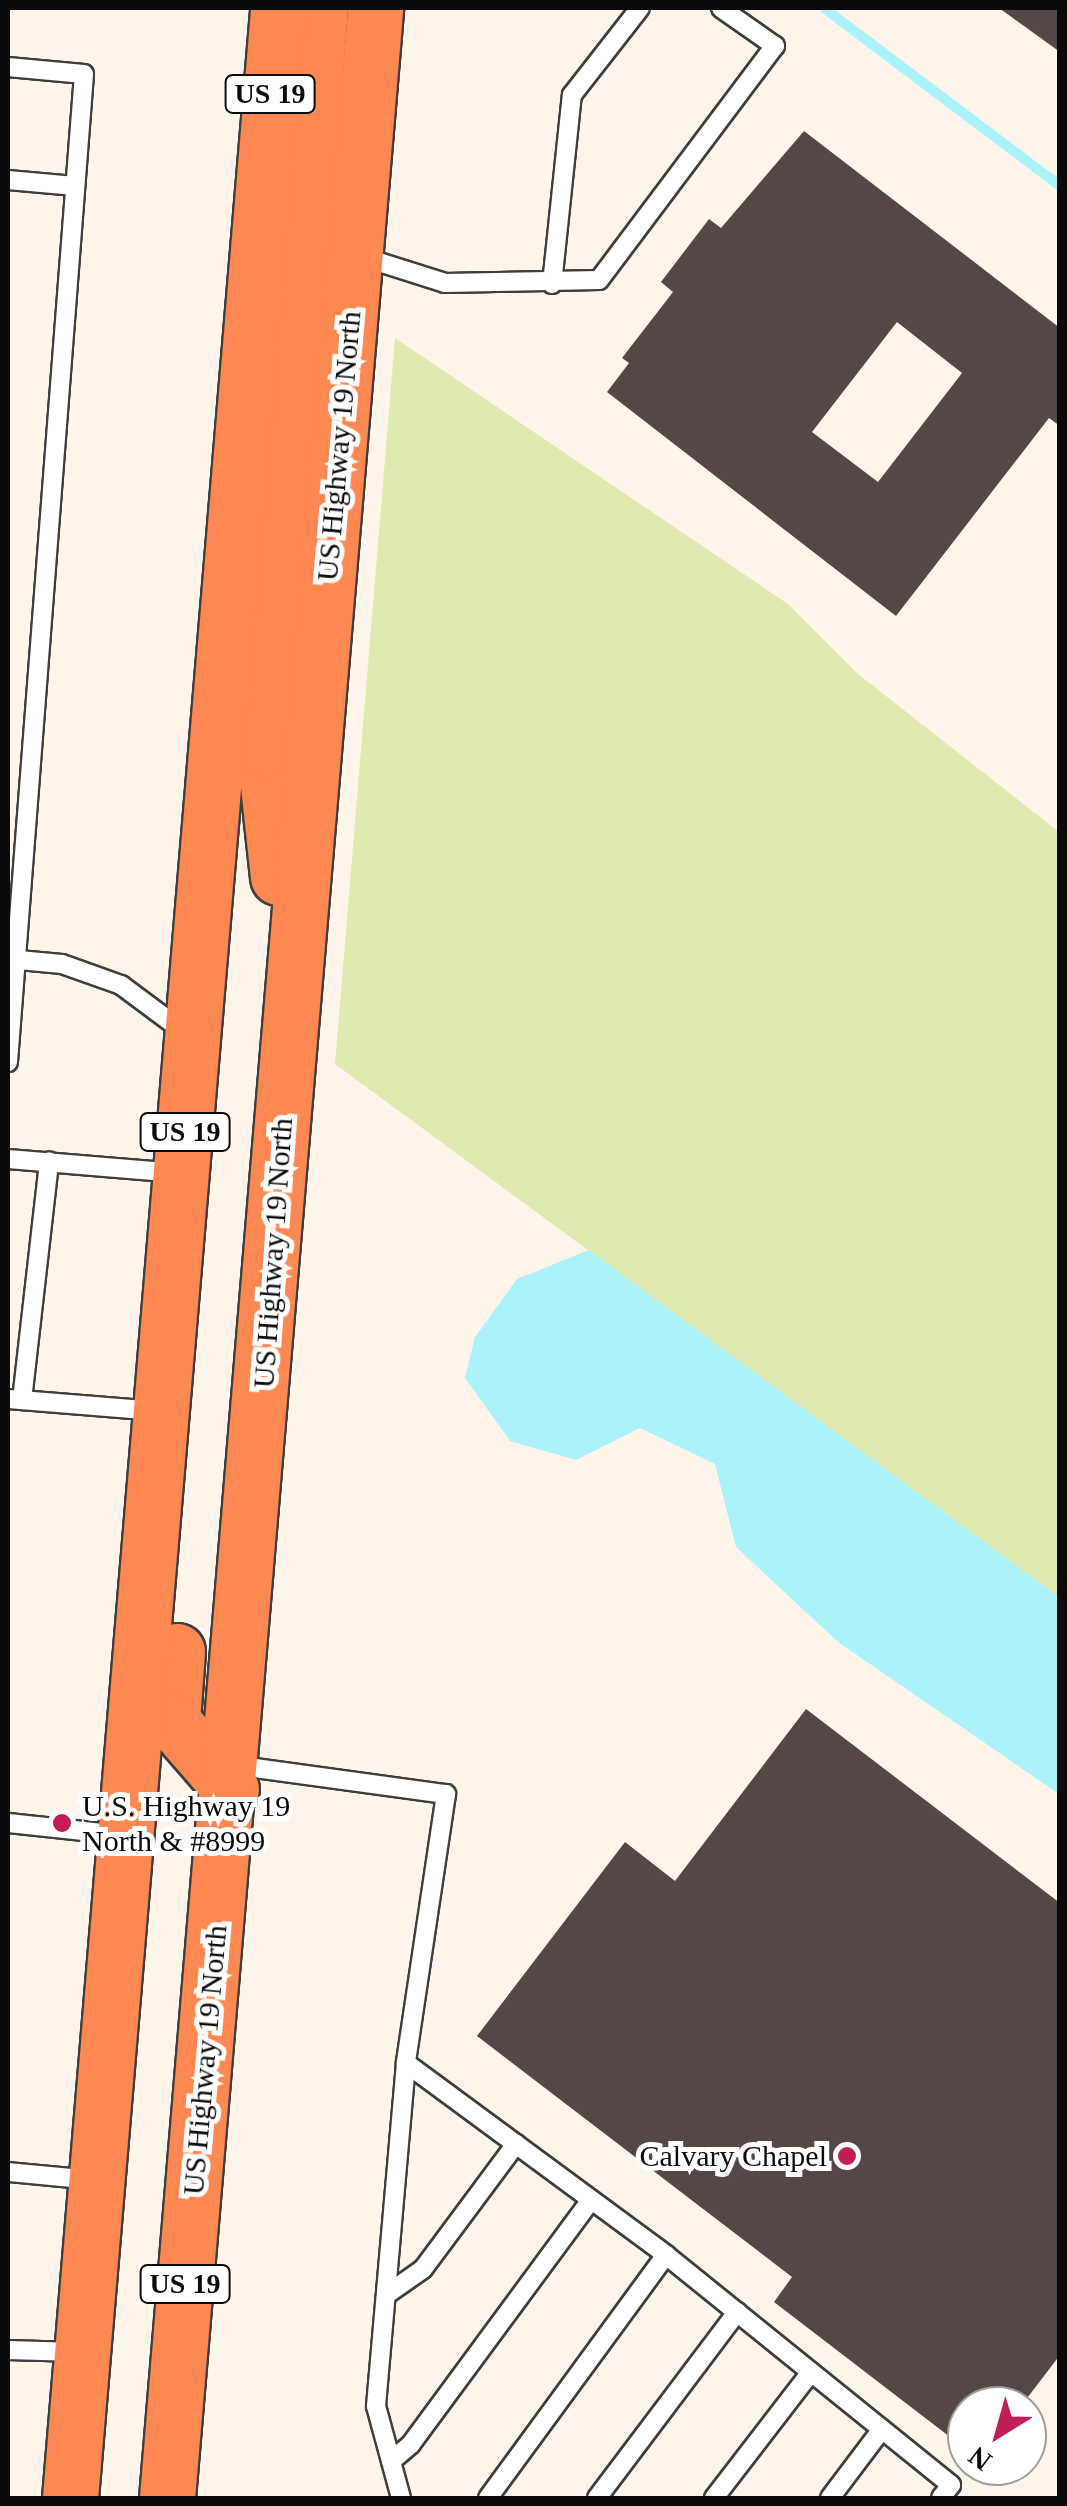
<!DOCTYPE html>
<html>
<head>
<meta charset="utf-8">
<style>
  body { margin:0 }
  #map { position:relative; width:1067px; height:2506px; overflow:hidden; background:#fff4e9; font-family:Georgia,serif }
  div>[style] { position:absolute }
  .green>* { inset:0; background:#dfeab1 }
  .water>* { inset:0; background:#abf2f9 }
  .stream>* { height:10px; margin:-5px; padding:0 5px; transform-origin:5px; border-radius:5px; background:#abf2f9 }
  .building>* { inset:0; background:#544847 }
  .roads { filter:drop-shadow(2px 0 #3e3e3e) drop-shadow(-2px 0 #3e3e3e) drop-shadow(0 2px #3e3e3e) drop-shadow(0 -2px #3e3e3e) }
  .service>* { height:18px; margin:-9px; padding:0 9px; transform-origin:9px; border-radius:9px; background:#fff }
  .trunk>* { height:55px; margin:-27.5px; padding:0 27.5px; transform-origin:27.5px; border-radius:27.5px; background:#fd8852 }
  .dots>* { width:28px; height:28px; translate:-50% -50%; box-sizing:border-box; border:5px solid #fff; border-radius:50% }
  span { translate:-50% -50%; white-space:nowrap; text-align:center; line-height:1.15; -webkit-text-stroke:10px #fff; paint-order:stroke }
  .shield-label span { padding:2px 8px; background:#fff; border:2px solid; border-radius:8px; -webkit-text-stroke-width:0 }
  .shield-label { font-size:28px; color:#0b0b0b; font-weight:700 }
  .street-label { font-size:30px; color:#0b0b0b }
  .poi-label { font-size:30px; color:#0b0b0b }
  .left { translate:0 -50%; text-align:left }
  .right { translate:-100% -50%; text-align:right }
  .frame { position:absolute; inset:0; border:10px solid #0b0b0b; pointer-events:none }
  .north { position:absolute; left:947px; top:2386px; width:100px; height:100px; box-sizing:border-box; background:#fff; border:2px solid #9d9d9d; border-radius:50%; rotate:217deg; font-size:28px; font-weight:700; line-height:40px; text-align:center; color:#0b0b0b }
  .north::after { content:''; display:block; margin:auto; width:35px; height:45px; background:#c01e54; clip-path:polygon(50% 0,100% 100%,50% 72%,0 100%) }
</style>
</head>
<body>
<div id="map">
  <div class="green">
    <div style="clip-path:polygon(395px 338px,788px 604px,858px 674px,1059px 832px,1059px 1597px,335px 1064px)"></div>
  </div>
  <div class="water">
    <div style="clip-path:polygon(589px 1250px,1059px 1597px,1059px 1794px,838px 1642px,736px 1547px,715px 1464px,640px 1428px,576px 1460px,510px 1441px,465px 1378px,475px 1337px,517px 1279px)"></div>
  </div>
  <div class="stream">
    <div style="left:824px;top:8px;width:296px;rotate:37deg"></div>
  </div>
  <div class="building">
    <div style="clip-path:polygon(999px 8px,1060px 8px,1060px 52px)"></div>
    <div style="clip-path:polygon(evenodd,804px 131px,1060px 328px,1060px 426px,1049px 418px,896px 616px,607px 392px,629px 363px,622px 358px,673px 292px,661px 282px,709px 219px,721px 228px,804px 131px,897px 322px,962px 373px,878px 482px,812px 432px,897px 322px)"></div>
    <div style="clip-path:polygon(806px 1709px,1060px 1903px,1060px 2355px,1021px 2406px,967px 2406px,967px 2450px,774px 2302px,792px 2277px,477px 2036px,625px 1842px,675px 1881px)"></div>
  </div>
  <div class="roads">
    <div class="service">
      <div style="left:8px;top:67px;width:76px;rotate:5.3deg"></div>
      <div style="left:84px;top:74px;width:991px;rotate:94.4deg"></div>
      <div style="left:8px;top:180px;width:67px;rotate:5.1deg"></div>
      <div style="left:360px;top:256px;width:89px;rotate:17.6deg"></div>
      <div style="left:445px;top:283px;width:154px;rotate:-1.1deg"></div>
      <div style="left:599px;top:280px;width:293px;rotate:-53.1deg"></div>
      <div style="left:775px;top:46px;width:66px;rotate:-144.9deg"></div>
      <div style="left:552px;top:284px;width:190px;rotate:-84deg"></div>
      <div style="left:572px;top:95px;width:110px;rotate:-52deg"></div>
      <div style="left:8px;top:959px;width:54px;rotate:5.3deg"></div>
      <div style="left:62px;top:964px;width:63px;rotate:19.6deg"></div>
      <div style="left:121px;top:985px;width:77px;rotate:36.6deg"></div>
      <div style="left:8px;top:1159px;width:170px;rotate:4.7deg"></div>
      <div style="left:8px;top:1399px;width:149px;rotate:4.6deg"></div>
      <div style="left:22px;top:1400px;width:240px;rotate:-83.5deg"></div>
      <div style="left:233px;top:1765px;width:215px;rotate:7.8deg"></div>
      <div style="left:446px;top:1794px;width:272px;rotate:98.5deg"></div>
      <div style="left:406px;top:2063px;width:323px;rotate:36.4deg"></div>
      <div style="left:666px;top:2255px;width:366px;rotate:38.9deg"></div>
      <div style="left:951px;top:2485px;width:16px;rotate:128deg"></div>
      <div style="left:8px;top:1823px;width:114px;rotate:6.1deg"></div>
      <div style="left:8px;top:2172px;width:84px;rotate:5.4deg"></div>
      <div style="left:386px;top:2295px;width:45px;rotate:-35.1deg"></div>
      <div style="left:423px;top:2269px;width:156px;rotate:-53.4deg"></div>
      <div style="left:8px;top:2350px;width:69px;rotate:1.7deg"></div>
      <div style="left:391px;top:2461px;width:26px;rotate:-40deg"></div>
      <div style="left:411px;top:2444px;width:303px;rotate:-53.6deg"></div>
      <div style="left:401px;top:2498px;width:95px;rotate:-105.2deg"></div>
      <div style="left:376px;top:2406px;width:344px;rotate:-85deg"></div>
      <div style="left:488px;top:2498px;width:301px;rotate:-53.8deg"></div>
      <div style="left:597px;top:2498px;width:233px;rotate:-53deg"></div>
      <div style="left:714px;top:2498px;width:159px;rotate:-52.4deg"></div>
      <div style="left:830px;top:2498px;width:86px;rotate:-53deg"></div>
    </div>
    <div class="trunk">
      <div style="left:278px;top:877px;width:129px;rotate:-96.2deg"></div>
      <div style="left:264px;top:749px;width:743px;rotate:-85.68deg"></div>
      <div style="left:177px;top:1651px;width:70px;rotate:94.1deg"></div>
      <div style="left:172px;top:1721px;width:90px;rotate:49.1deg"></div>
      <div style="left:70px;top:2498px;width:2499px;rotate:-85.22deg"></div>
      <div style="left:167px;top:2498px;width:2499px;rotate:-85.22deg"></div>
    </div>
  </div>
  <div class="dots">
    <div style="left:62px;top:1823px;background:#c01e54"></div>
    <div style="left:847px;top:2156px;background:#c01e54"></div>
  </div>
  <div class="shield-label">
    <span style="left:270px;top:94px">US 19</span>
    <span style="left:185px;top:1132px">US 19</span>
    <span style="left:185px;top:2284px">US 19</span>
  </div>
  <div class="street-label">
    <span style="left:339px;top:446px;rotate:-85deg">US Highway 19 North</span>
    <span style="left:273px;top:1253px;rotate:-86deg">US Highway 19 North</span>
    <span style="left:205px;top:2060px;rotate:-85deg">US Highway 19 North</span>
  </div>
  <div class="poi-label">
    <span class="left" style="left:82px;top:1823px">U.S. Highway 19<br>North &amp; #8999</span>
    <span class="right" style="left:827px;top:2156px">Calvary Chapel</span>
  </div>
  <div class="frame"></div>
  <div class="north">N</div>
</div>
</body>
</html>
